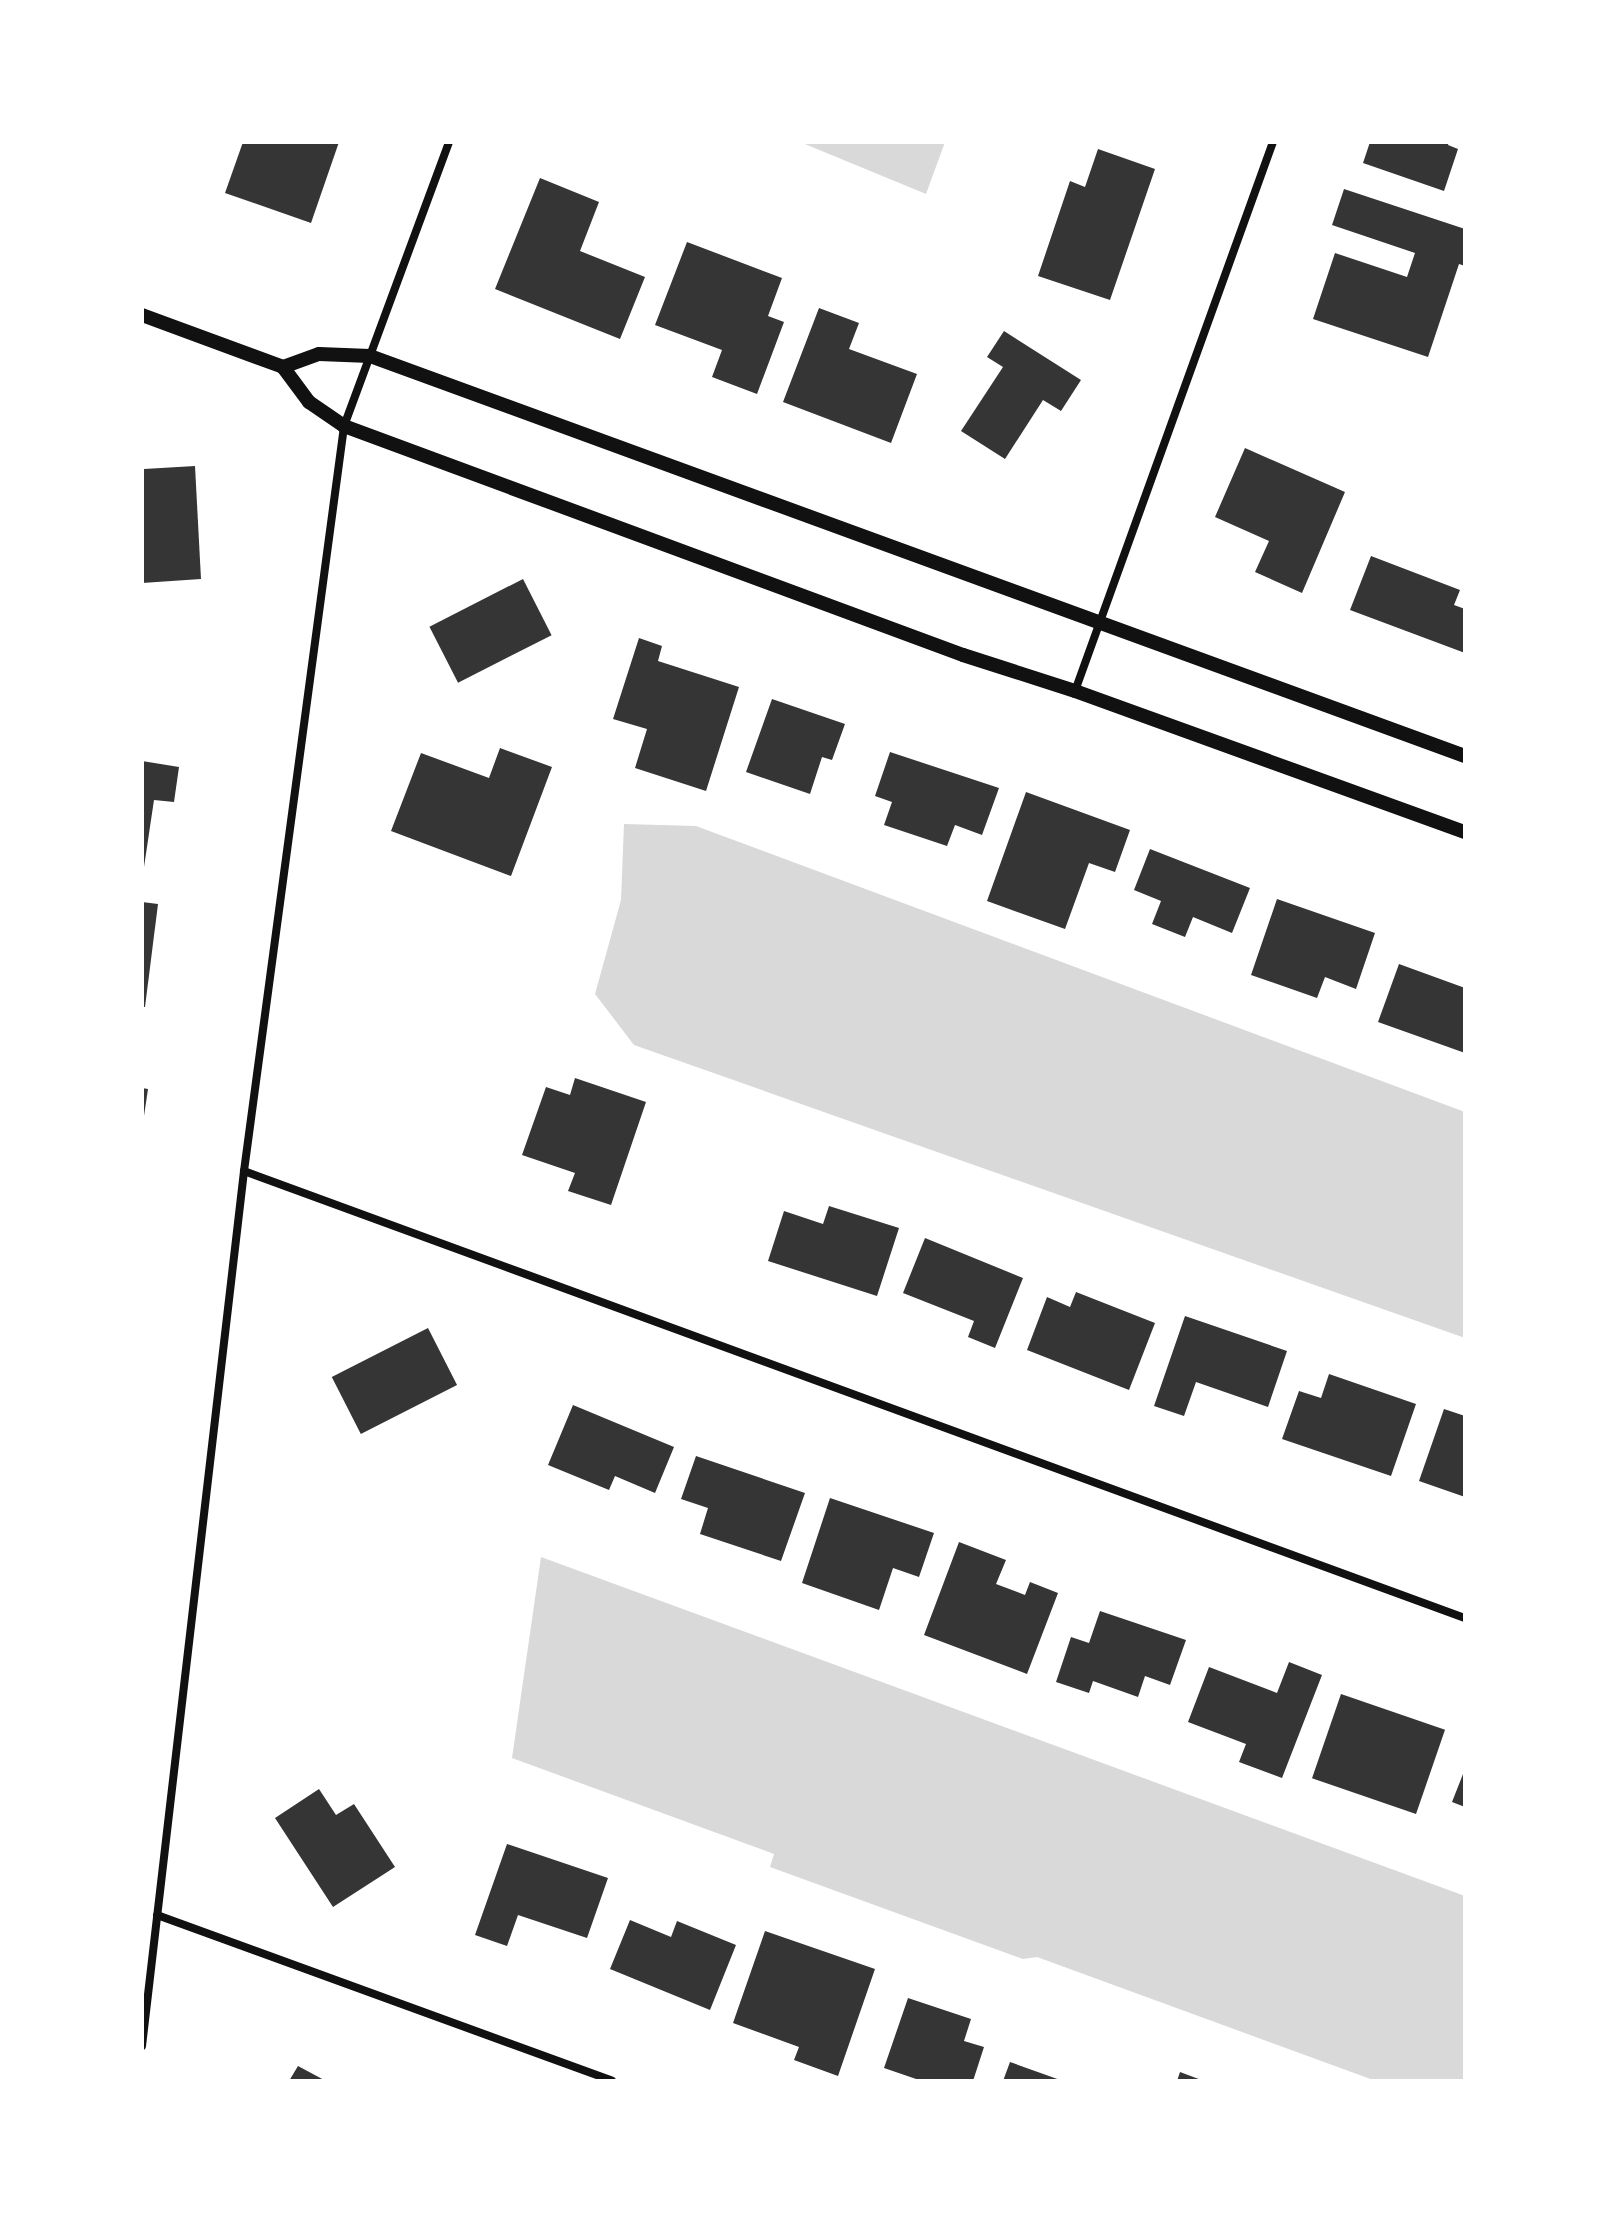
<!DOCTYPE html>
<html>
<head>
<meta charset="utf-8">
<style>
  body { margin:0 }
  #map { position:relative; width:1607px; height:2223px; overflow:hidden; background:#fff; font-family:"Space Grotesk",sans-serif }
  div>[style] { position:absolute }
  .water>* { inset:0; background:#d9d9d9 }
  .building>* { inset:0; background:#353535; transform-origin:0 0 }
  .minor>* { height:8px; margin:-4px; padding:0 4px; transform-origin:4px; border-radius:4px; background:#111 }
  .tertiary>* { height:14px; margin:-7px; padding:0 7px; transform-origin:7px; border-radius:7px; background:#111 }
  span { translate:-50% -50%; white-space:nowrap; text-align:center; line-height:1.15; -webkit-text-stroke:7px #fff; paint-order:stroke }
  .frame { position:absolute; inset:0; border:144px solid #fff; pointer-events:none }
</style>
</head>
<body>
<div id="map">
  <div class="water">
    <div style="clip-path:polygon(800px 142px,945px 142px,926px 194px)"></div>
    <div style="clip-path:polygon(624px 824px,696px 826px,1465px 1112px,1465px 1338px,634px 1045px,595px 994px,621px 900px)"></div>
    <div style="clip-path:polygon(541px 1557px,1465px 1896px,1465px 2081px,1376px 2081px,1037px 1957px,1023px 1959px,770px 1867px,774px 1854px,512px 1758px)"></div>
  </div>
  <div class="building">
    <div style="clip-path:polygon(243px 142px,339px 142px,311px 223px,225px 193px)"></div>
    <div style="clip-path:polygon(1370px 142px,1449px 142px,1448px 145px,1458px 149px,1444px 191px,1363px 163px)"></div>
    <div style="clip-path:polygon(1098px 149px,1155px 169px,1110px 300px,1038px 276px,1070px 181px,1085px 187px)"></div>
    <div style="clip-path:polygon(540px 178px,599px 202px,580px 251px,645px 277px,620px 339px,495px 289px)"></div>
    <div style="clip-path:polygon(1344px 189px,1465px 229px,1465px 266px,1459px 264px,1428px 357px,1313px 319px,1335px 253px,1407px 277px,1415px 253px,1332px 225px)"></div>
    <div style="clip-path:polygon(687px 242px,782px 278px,768px 316px,784px 322px,757px 394px,712px 377px,722px 350px,655px 325px)"></div>
    <div style="clip-path:polygon(819px 308px,859px 323px,849px 349px,917px 374px,891px 443px,783px 402px)"></div>
    <div style="clip-path:polygon(1004px 331px,1081px 380px,1061px 411px,1043px 400px,1005px 459px,961px 431px,1003px 367px,987px 357px)"></div>
    <div style="clip-path:polygon(1245px 448px,1345px 492px,1302px 593px,1255px 572px,1269px 541px,1215px 517px)"></div>
    <div style="clip-path:polygon(195px 466px,201px 579px,142px 583px,144px 469px)"></div>
    <div style="clip-path:polygon(1371px 556px,1460px 590px,1454px 605px,1465px 609px,1465px 653px,1350px 610px)"></div>
    <div style="left:523px;top:579px;width:63px;height:105px;rotate:63deg"></div>
    <div style="clip-path:polygon(639px 638px,662px 646px,658px 661px,739px 687px,706px 791px,635px 768px,647px 729px,613px 719px)"></div>
    <div style="clip-path:polygon(772px 699px,845px 724px,832px 760px,822px 757px,810px 794px,746px 772px)"></div>
    <div style="clip-path:polygon(500px 748px,552px 767px,511px 876px,391px 831px,421px 753px,489px 778px)"></div>
    <div style="clip-path:polygon(890px 752px,999px 788px,982px 835px,955px 825px,947px 846px,884px 825px,892px 802px,875px 796px)"></div>
    <div style="clip-path:polygon(142px 761px,179px 767px,174px 802px,154px 800px,144px 867px)"></div>
    <div style="clip-path:polygon(1026px 792px,1130px 830px,1115px 872px,1089px 863px,1065px 929px,987px 901px)"></div>
    <div style="clip-path:polygon(1150px 849px,1250px 888px,1232px 933px,1193px 917px,1185px 937px,1152px 924px,1161px 901px,1134px 890px)"></div>
    <div style="clip-path:polygon(1277px 899px,1375px 933px,1356px 989px,1325px 977px,1317px 998px,1251px 975px)"></div>
    <div style="clip-path:polygon(142px 902px,158px 904px,145px 1007px,142px 1007px)"></div>
    <div style="clip-path:polygon(1399px 964px,1465px 988px,1465px 1053px,1378px 1022px)"></div>
    <div style="clip-path:polygon(575px 1078px,646px 1102px,611px 1205px,568px 1191px,575px 1173px,522px 1155px,546px 1087px,570px 1095px)"></div>
    <div style="clip-path:polygon(142px 1088px,148px 1089px,144px 1116px,142px 1116px)"></div>
    <div style="clip-path:polygon(829px 1206px,899px 1228px,877px 1296px,768px 1261px,784px 1211px,823px 1224px)"></div>
    <div style="clip-path:polygon(925px 1238px,1023px 1278px,995px 1348px,968px 1337px,974px 1321px,903px 1293px)"></div>
    <div style="clip-path:polygon(1076px 1292px,1155px 1323px,1129px 1390px,1027px 1350px,1047px 1297px,1070px 1307px)"></div>
    <div style="clip-path:polygon(1185px 1316px,1287px 1351px,1268px 1407px,1196px 1382px,1184px 1416px,1154px 1406px)"></div>
    <div style="left:428px;top:1328px;width:64px;height:108px;rotate:63deg"></div>
    <div style="clip-path:polygon(1329px 1374px,1416px 1404px,1391px 1476px,1282px 1439px,1299px 1391px,1321px 1398px)"></div>
    <div style="clip-path:polygon(573px 1405px,674px 1447px,655px 1493px,615px 1476px,609px 1490px,548px 1465px)"></div>
    <div style="clip-path:polygon(1444px 1409px,1465px 1416px,1465px 1497px,1419px 1481px)"></div>
    <div style="clip-path:polygon(696px 1456px,805px 1493px,781px 1561px,700px 1534px,708px 1508px,681px 1499px)"></div>
    <div style="clip-path:polygon(830px 1498px,934px 1533px,919px 1577px,893px 1568px,879px 1610px,802px 1583px)"></div>
    <div style="clip-path:polygon(959px 1542px,1006px 1560px,996px 1584px,1025px 1595px,1030px 1582px,1058px 1593px,1027px 1674px,924px 1635px)"></div>
    <div style="clip-path:polygon(1100px 1611px,1186px 1640px,1170px 1685px,1145px 1676px,1138px 1697px,1093px 1681px,1089px 1693px,1056px 1682px,1071px 1637px,1089px 1643px)"></div>
    <div style="clip-path:polygon(1289px 1662px,1322px 1675px,1282px 1778px,1239px 1762px,1246px 1744px,1188px 1722px,1209px 1667px,1277px 1693px)"></div>
    <div style="left:1341px;top:1694px;width:110px;height:89px;rotate:19deg"></div>
    <div style="clip-path:polygon(1465px 1769px,1465px 1807px,1452px 1802px)"></div>
    <div style="clip-path:polygon(319px 1789px,336px 1815px,354px 1804px,395px 1867px,333px 1907px,275px 1818px)"></div>
    <div style="clip-path:polygon(507px 1844px,608px 1878px,587px 1938px,518px 1915px,507px 1946px,475px 1935px)"></div>
    <div style="clip-path:polygon(630px 1920px,671px 1937px,677px 1921px,736px 1945px,710px 2010px,610px 1969px)"></div>
    <div style="clip-path:polygon(765px 1931px,875px 1969px,838px 2076px,794px 2060px,799px 2047px,733px 2023px)"></div>
    <div style="clip-path:polygon(908px 1998px,971px 2019px,964px 2041px,984px 2047px,973px 2081px,922px 2081px,884px 2068px)"></div>
    <div style="clip-path:polygon(1010px 2062px,1063px 2081px,1003px 2081px)"></div>
    <div style="clip-path:polygon(298px 2066px,326px 2081px,289px 2081px)"></div>
    <div style="clip-path:polygon(1180px 2072px,1204px 2081px,1177px 2081px)"></div>
  </div>
  <div class="minor">
    <div style="left:1075px;top:691px;width:584px;rotate:-70.17deg"></div>
    <div style="left:244px;top:1171px;width:1300px;rotate:20.11deg"></div>
    <div style="left:157px;top:1915px;width:484px;rotate:20deg"></div>
    <div style="left:142px;top:2046px;width:881px;rotate:-83.35deg"></div>
    <div style="left:244px;top:1171px;width:752px;rotate:-82.35deg"></div>
    <div style="left:344px;top:426px;width:303px;rotate:-69.7deg"></div>
  </div>
  <div class="tertiary">
    <div style="left:142px;top:315px;width:150px;rotate:20.2deg"></div>
    <div style="left:283px;top:367px;width:44px;rotate:53.4deg"></div>
    <div style="left:309px;top:402px;width:42px;rotate:34.4deg"></div>
    <div style="left:344px;top:426px;width:660px;rotate:20.3deg"></div>
    <div style="left:963px;top:655px;width:118px;rotate:17.8deg"></div>
    <div style="left:1075px;top:691px;width:415px;rotate:19.9deg"></div>
    <div style="left:283px;top:367px;width:38px;rotate:-20deg"></div>
    <div style="left:319px;top:354px;width:51px;rotate:2.2deg"></div>
    <div style="left:370px;top:356px;width:1166px;rotate:20.07deg"></div>
  </div>
  <div class="frame"></div>
</div>
</body>
</html>
